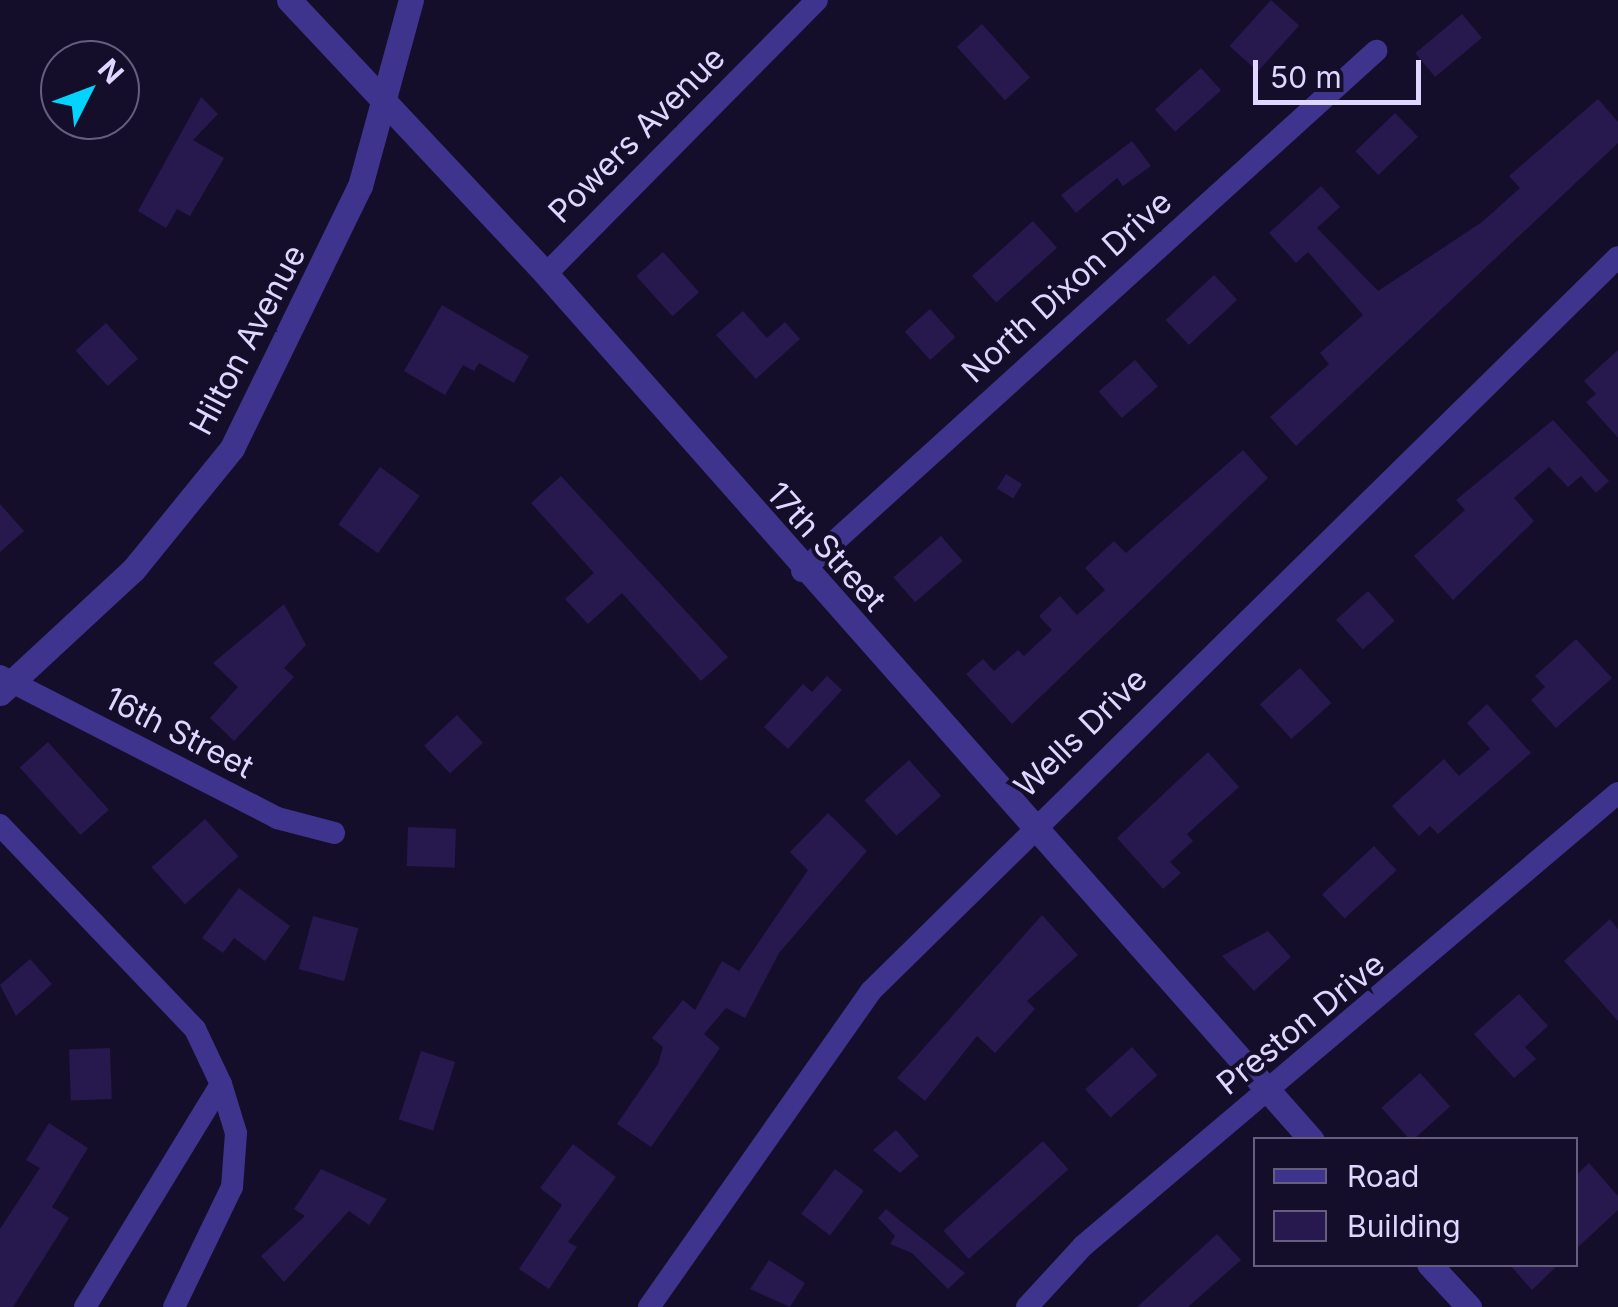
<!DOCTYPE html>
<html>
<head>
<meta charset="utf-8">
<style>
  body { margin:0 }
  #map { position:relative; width:1618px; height:1307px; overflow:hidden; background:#150e2a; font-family:Inter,sans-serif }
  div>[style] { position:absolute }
  .building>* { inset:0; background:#27184d; transform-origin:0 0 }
  .minor>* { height:22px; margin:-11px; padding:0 11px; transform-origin:11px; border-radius:11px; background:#3e348e }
  .tertiary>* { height:25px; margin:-12.5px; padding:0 12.5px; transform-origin:12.5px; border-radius:12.5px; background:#3e348e }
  span { translate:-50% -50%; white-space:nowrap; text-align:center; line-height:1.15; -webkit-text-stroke:8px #150e2a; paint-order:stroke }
  .street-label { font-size:32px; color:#dfd7ff }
  .legend { position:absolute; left:1253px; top:1137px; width:325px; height:130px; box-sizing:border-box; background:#150e2a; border:2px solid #665e7f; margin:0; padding:12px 18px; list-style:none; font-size:30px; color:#dfd7ff }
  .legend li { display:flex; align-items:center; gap:20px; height:50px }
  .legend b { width:50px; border:2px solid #665e7f }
  .north { position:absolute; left:40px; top:40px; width:100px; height:100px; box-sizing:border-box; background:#150e2a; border:2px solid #665e7f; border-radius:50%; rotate:48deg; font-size:28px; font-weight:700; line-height:40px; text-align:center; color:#dfd7ff }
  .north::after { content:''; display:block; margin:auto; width:35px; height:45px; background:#03d3ff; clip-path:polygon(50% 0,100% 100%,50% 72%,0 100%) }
  .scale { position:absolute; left:1253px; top:60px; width:168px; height:45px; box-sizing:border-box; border:5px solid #dfd7ff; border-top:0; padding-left:12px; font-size:30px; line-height:35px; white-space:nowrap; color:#dfd7ff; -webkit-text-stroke:8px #150e2a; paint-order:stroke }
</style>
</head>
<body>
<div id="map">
  <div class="building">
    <div style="left:1271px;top:0;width:38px;height:62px;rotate:42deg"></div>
    <div style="left:1462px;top:14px;width:31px;height:61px;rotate:50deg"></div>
    <div style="left:982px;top:24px;width:72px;height:34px;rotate:48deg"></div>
    <div style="left:1201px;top:68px;width:30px;height:62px;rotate:48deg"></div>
    <div style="clip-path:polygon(201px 97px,218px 114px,193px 140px,224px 158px,190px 216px,177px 209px,166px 228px,138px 211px)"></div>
    <div style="clip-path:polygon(1598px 99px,1618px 122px,1618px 143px,1296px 446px,1270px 417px,1329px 364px,1320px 353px,1363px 315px,1308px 252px,1296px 263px,1269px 233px,1321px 186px,1340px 207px,1317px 228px,1378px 291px,1482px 222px,1520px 188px,1509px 176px)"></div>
    <div style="left:1395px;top:113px;width:33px;height:55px;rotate:46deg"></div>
    <div style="clip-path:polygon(1132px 141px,1151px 166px,1123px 186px,1117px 178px,1076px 213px,1061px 195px)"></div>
    <div style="left:1033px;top:221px;width:36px;height:82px;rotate:48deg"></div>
    <div style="left:663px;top:252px;width:54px;height:36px;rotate:48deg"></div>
    <div style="left:1214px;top:275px;width:34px;height:66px;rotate:47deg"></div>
    <div style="clip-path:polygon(442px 305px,529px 356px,514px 383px,479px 363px,474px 371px,463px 365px,445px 395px,404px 371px)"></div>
    <div style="left:930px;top:309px;width:38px;height:34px;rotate:48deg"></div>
    <div style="clip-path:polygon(743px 311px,767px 338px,785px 322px,800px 339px,756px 379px,716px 335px)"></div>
    <div style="left:106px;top:323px;width:48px;height:41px;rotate:48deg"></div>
    <div style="clip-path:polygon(1618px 350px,1618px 438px,1586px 402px,1596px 394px,1584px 381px)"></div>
    <div style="left:1135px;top:360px;width:35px;height:48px;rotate:49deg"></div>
    <div style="clip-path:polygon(1553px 420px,1609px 481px,1596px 493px,1581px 476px,1568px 487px,1549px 467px,1514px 498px,1534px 521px,1453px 600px,1414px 556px,1465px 510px,1456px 500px)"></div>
    <div style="clip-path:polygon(1243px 450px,1268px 478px,1012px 724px,966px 674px,983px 659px,994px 671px,1018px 650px,1024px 656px,1052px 630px,1039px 616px,1060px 596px,1077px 615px,1105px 590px,1085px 568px,1114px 541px,1126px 553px)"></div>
    <div style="left:380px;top:467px;width:49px;height:71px;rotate:36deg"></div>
    <div style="left:1006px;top:474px;width:19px;height:17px;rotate:32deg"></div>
    <div style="clip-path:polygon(561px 476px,728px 657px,701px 681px,622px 593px,588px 624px,565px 599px,594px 573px,531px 503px)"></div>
    <div style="clip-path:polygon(0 504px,24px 531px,0 552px)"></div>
    <div style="left:941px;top:536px;width:33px;height:63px;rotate:49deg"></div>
    <div style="left:1368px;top:591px;width:40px;height:43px;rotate:48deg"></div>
    <div style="clip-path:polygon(284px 604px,306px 645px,284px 668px,294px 677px,234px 741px,210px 718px,238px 687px,213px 663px)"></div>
    <div style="clip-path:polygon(1576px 639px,1612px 678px,1556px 728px,1531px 700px,1545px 687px,1535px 676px)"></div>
    <div style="left:1300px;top:668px;width:47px;height:54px;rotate:48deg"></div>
    <div style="clip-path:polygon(827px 676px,842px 690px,788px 749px,764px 727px,803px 684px,812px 692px)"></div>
    <div style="clip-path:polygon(1487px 704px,1531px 753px,1438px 834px,1430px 826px,1419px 836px,1392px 806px,1444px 759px,1459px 776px,1490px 749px,1467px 723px)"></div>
    <div style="left:457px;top:715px;width:38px;height:45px;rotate:47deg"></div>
    <div style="left:48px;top:742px;width:91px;height:38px;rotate:48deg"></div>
    <div style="clip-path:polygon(1208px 752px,1239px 787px,1187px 834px,1193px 841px,1170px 862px,1181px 873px,1163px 889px,1117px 838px)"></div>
    <div style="left:909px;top:760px;width:48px;height:60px;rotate:48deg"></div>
    <div style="clip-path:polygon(828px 813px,867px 851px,779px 953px,745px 1018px,726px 1008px,704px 1034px,720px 1048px,651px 1147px,617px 1124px,658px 1064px,663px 1047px,652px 1038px,683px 1000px,695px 1010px,722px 961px,739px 971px,808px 870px,790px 852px)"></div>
    <div style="left:205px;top:819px;width:50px;height:72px;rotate:48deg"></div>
    <div style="left:408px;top:827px;width:48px;height:39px;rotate:2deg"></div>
    <div style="left:1374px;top:846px;width:33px;height:71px;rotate:47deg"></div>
    <div style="clip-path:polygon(239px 888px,290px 926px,265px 961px,234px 938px,223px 953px,202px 938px)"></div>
    <div style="clip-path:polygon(1042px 915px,1078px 955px,1027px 1001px,1035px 1009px,995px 1053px,977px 1036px,925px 1101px,897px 1078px)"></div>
    <div style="left:313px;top:916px;width:47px;height:55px;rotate:15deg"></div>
    <div style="clip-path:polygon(1610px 919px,1618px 929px,1618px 1021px,1564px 961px)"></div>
    <div style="clip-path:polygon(1268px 931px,1291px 957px,1254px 991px,1222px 956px)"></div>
    <div style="clip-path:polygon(30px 959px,52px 984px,16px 1016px,0 985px)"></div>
    <div style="clip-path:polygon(1519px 994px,1548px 1026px,1525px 1047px,1536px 1059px,1514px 1078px,1474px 1034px)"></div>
    <div style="left:1132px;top:1047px;width:38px;height:63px;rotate:48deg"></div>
    <div style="left:110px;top:1048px;width:51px;height:41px;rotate:88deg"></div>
    <div style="left:421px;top:1051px;width:36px;height:72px;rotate:18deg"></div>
    <div style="left:1420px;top:1073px;width:45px;height:52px;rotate:48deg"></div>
    <div style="clip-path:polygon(49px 1123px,88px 1148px,52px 1207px,69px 1218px,13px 1307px,0 1307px,0 1229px,40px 1168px,26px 1160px)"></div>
    <div style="clip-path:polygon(896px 1130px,919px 1156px,900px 1173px,873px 1150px)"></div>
    <div style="left:1043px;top:1141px;width:38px;height:134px;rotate:48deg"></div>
    <div style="clip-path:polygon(573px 1144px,616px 1177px,568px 1242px,577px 1247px,549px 1289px,519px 1269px,562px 1205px,540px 1188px)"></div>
    <div style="clip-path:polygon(1589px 1163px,1618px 1196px,1618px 1210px,1576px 1249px,1576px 1175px)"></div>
    <div style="clip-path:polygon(321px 1169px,387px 1199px,369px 1225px,349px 1211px,284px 1282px,261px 1256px,305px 1216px,294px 1209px)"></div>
    <div style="left:835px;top:1169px;width:36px;height:56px;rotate:37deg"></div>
    <div style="clip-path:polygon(886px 1209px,903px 1223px,965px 1273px,948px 1289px,912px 1253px,890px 1244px,895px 1236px,878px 1218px)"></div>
    <div style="clip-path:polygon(1217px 1234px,1241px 1260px,1188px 1307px,1137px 1307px)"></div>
    <div style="clip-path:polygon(769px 1260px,805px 1283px,790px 1307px,750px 1289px)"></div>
    <div style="clip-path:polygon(1509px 1264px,1559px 1264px,1532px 1290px)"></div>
  </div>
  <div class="minor">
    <div style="left:546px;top:274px;width:385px;rotate:-45.3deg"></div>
    <div style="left:802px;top:571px;width:775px;rotate:-42.17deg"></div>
    <div style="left:0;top:676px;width:311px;rotate:27.1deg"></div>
    <div style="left:277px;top:818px;width:59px;rotate:14.7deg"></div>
    <div style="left:0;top:825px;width:282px;rotate:46.3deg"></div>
    <div style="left:195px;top:1029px;width:61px;rotate:64.7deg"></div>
    <div style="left:221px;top:1084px;width:51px;rotate:73deg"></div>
    <div style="left:236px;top:1133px;width:54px;rotate:94.2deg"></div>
    <div style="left:232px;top:1187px;width:133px;rotate:115.8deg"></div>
    <div style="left:85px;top:1307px;width:261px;rotate:-58.6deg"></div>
    <div style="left:649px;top:1307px;width:386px;rotate:-54.9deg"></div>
    <div style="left:871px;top:991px;width:1047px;rotate:-44.5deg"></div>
    <div style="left:1027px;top:1307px;width:83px;rotate:-47.4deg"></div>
    <div style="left:1083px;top:1246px;width:701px;rotate:-40.26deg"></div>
  </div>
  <div class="tertiary">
    <div style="left:289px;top:0;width:376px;rotate:46.8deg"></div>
    <div style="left:546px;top:274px;width:1156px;rotate:48.51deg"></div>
    <div style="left:0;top:693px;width:181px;rotate:-42.8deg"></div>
    <div style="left:133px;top:570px;width:157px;rotate:-50.9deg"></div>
    <div style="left:232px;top:448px;width:292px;rotate:-64deg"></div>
    <div style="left:360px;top:186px;width:193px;rotate:-74.7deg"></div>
    <div style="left:1429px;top:1264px;width:59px;rotate:47.1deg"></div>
  </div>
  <div class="street-label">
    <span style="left:637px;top:135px;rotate:-45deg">Powers Avenue</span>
    <span style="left:1067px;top:287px;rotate:-42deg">North Dixon Drive</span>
    <span style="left:248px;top:340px;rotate:-62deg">Hilton Avenue</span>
    <span style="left:826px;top:547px;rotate:48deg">17th Street</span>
    <span style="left:179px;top:733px;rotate:27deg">16th Street</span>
    <span style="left:1081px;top:733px;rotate:-44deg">Wells Drive</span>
    <span style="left:1301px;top:1024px;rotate:-39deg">Preston Drive</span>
  </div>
  <ul class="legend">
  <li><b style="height:12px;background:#3e348e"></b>Road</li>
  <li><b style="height:28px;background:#27184d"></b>Building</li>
  </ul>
  <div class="north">N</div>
  <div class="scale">50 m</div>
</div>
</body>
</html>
